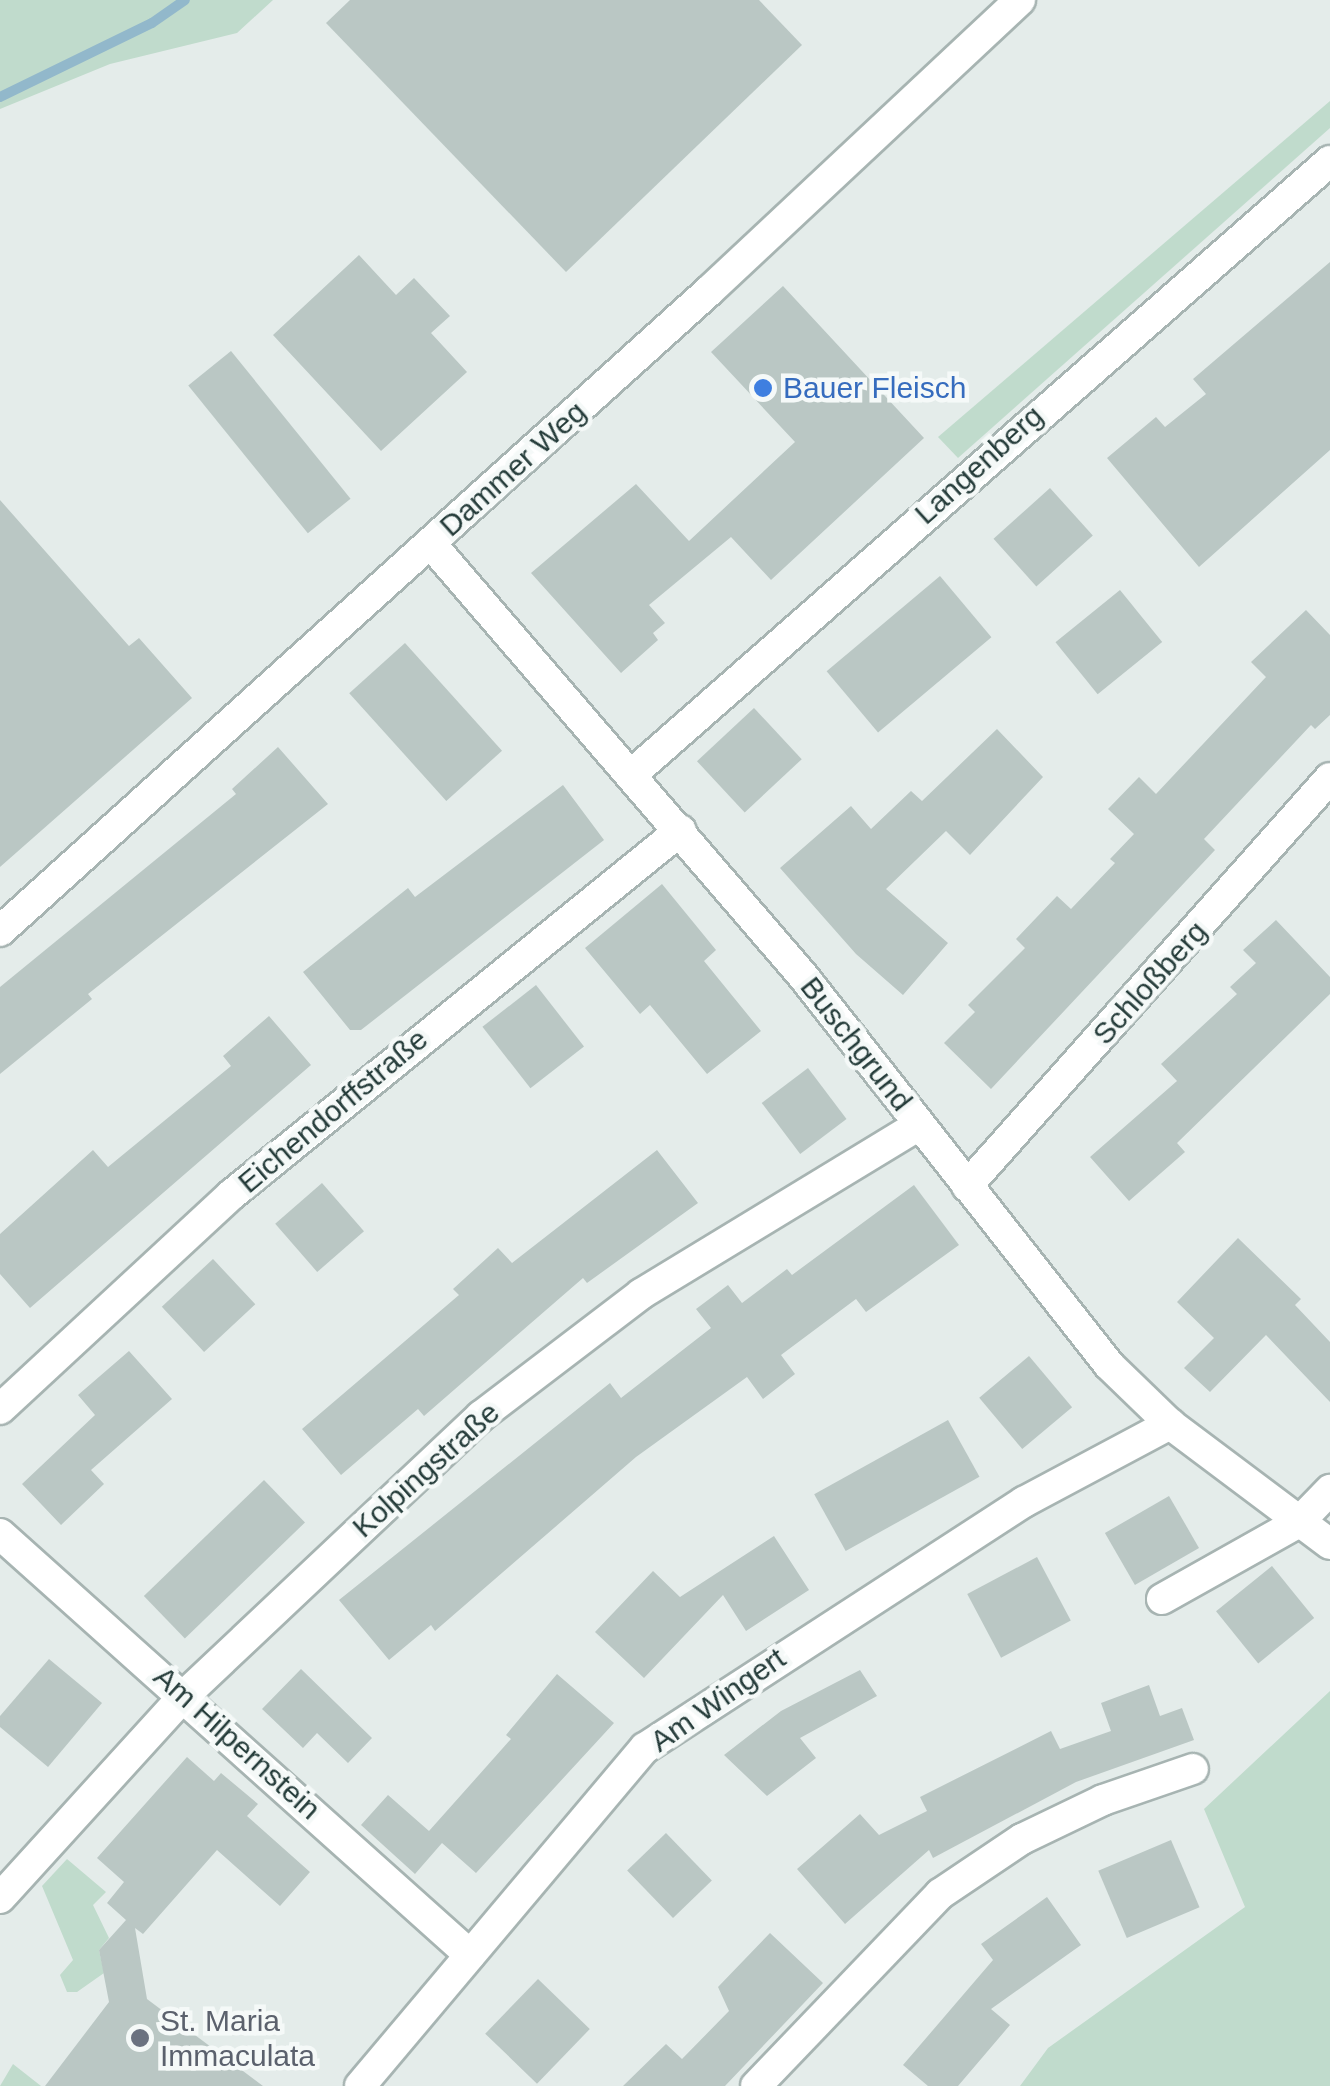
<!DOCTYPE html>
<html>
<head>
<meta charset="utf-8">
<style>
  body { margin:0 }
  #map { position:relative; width:1330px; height:2086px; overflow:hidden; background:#e4ecea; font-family:Helvetica,sans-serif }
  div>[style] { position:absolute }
  .green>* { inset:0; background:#c0dbcc }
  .stream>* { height:10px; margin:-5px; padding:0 5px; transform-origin:5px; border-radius:5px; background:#92b8cb }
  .building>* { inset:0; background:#bac7c4; transform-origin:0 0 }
  .roads { filter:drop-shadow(2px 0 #a7b4b2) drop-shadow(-2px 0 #a7b4b2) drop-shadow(0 2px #a7b4b2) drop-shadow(0 -2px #a7b4b2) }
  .minor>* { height:30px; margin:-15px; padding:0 15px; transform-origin:15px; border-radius:15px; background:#fff }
  .dots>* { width:28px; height:28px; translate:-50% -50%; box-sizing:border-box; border:5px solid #f5f9f8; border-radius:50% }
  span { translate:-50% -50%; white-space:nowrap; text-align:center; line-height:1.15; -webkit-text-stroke:9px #f5f9f8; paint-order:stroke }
  .shop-label { font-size:30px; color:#366cbe }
  .left { translate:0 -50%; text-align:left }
  .street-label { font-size:30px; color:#253c3a }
  .worship-label { font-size:30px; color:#5b616d }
</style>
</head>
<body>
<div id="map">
  <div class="green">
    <div style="clip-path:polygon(0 0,273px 0,237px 33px,110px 64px,0 109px)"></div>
    <div style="clip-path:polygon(1330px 101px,1330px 128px,958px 458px,938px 437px)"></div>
    <div style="clip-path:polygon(1330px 1691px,1330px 2086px,1020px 2086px,1048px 2048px,1245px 1907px,1204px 1809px)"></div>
    <div style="clip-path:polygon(67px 1859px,106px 1892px,93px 1905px,109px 1938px,99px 1950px,104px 1973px,77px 1992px,67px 1992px,60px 1975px,73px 1960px,42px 1886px)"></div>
    <div style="clip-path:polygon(13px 2064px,41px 2086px,0 2086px)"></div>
  </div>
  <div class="stream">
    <div style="left:0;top:97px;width:169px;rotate:-26deg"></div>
    <div style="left:152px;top:23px;width:40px;rotate:-34.9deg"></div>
  </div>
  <div class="building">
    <div style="clip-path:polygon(350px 0,759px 0,802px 45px,566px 272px,326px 23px)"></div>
    <div style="clip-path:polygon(359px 255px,396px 295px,414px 278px,450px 316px,431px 333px,467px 372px,381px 451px,273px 335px)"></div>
    <div style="clip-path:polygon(1330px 262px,1330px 450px,1199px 567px,1107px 458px,1156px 417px,1165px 427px,1206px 394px,1193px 379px)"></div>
    <div style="clip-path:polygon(783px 286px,924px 438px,771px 580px,731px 537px,649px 605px,665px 623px,653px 633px,658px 640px,621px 673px,531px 573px,636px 484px,689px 541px,795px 442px,711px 352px)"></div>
    <div style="left:231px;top:351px;width:190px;height:55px;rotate:51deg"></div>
    <div style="left:1050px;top:488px;width:64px;height:76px;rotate:48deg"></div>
    <div style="clip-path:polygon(0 500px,129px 646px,139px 638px,192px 698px,0 867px)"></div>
    <div style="left:940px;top:576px;width:80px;height:148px;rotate:50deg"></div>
    <div style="left:1120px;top:590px;width:67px;height:83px;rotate:51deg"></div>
    <div style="clip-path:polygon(1306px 610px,1330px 635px,1330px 715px,1315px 729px,1311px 725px,1204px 839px,1215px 850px,991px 1089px,944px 1043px,975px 1012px,968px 1005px,1025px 948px,1016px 939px,1057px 896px,1071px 909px,1115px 863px,1110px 859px,1134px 834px,1108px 809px,1139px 777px,1156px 794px,1266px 677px,1251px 662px)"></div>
    <div style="left:405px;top:643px;width:145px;height:75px;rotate:48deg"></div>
    <div style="left:754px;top:708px;width:70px;height:78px;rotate:47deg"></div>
    <div style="clip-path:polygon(997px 729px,1043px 777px,970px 855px,946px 831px,886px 889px,948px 943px,903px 995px,856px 954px,780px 868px,851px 806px,871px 829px,911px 791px,922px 801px)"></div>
    <div style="clip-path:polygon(278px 747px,328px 804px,88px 994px,92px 999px,0 1074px,0 987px,236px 794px,232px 789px)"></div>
    <div style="clip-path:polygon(563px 785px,604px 840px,361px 1030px,350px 1030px,303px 972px,408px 888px,415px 897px)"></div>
    <div style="clip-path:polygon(662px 884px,716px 950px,704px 961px,761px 1031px,707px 1074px,650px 1005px,640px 1014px,585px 948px)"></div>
    <div style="clip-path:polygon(1276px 920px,1330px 977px,1330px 994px,1177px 1143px,1185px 1152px,1129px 1201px,1090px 1157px,1177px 1081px,1161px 1064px,1237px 994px,1230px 987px,1256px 963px,1243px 950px)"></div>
    <div style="left:536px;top:985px;width:78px;height:68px;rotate:52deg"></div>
    <div style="clip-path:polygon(269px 1016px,311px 1065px,30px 1308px,0 1274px,0 1234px,93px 1150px,108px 1167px,231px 1066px,223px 1056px)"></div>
    <div style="left:808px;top:1068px;width:64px;height:58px;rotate:53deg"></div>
    <div style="clip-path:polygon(657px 1150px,698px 1203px,587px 1283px,583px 1278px,424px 1416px,418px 1409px,341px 1475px,302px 1429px,459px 1295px,453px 1289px,498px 1248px,512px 1263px)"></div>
    <div style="left:322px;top:1183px;width:64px;height:62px;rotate:49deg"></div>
    <div style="clip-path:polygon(914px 1185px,959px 1245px,866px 1312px,856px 1299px,781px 1355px,795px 1374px,763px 1399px,747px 1377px,636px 1457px,435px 1631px,431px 1625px,389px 1660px,339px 1600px,610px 1383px,621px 1398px,711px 1328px,696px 1309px,728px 1285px,742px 1303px,787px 1269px,792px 1275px)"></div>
    <div style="clip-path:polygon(1238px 1238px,1301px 1299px,1295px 1305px,1330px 1342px,1330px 1402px,1266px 1335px,1210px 1392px,1184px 1368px,1214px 1338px,1177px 1302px)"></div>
    <div style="left:213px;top:1259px;width:62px;height:70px;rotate:47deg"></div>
    <div style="clip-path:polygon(129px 1351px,172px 1399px,91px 1470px,104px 1484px,61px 1525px,22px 1484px,95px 1415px,78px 1395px)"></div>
    <div style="left:1029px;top:1356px;width:67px;height:65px;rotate:50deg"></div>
    <div style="left:948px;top:1420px;width:65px;height:153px;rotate:61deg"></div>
    <div style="left:264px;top:1480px;width:59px;height:167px;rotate:46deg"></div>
    <div style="left:1169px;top:1496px;width:60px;height:74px;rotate:60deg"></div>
    <div style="clip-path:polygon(774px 1536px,809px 1590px,746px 1631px,723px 1595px,644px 1678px,595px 1632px,653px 1571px,680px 1597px)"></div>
    <div style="left:1037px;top:1557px;width:72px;height:79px;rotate:62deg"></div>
    <div style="left:1272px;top:1566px;width:67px;height:72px;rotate:51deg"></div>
    <div style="clip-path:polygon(49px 1659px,102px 1703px,48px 1767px,0 1727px,0 1716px)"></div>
    <div style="clip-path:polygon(301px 1669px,372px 1738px,348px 1763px,317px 1733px,303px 1748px,262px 1709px)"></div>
    <div style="clip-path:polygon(860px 1670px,877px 1696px,800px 1738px,816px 1758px,767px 1796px,724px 1755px,781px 1711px)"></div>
    <div style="clip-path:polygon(557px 1674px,614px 1723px,476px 1873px,442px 1843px,415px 1874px,361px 1825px,388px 1795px,429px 1831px,511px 1739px,506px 1735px)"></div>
    <div style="clip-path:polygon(1149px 1685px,1160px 1716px,1182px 1708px,1194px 1740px,1076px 1782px,933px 1858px,929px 1850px,845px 1924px,797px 1869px,860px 1814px,879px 1835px,927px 1811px,920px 1797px,1051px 1731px,1060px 1749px,1111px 1731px,1101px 1703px)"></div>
    <div style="clip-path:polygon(187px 1757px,214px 1781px,221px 1773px,258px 1804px,247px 1816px,310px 1872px,280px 1906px,217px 1850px,143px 1934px,135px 1928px,147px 1999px,263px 2086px,45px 2086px,109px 2002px,99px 1950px,126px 1920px,107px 1903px,124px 1882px,97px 1858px)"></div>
    <div style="left:666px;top:1833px;width:66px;height:54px;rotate:46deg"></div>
    <div style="left:1171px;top:1840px;width:73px;height:79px;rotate:67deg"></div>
    <div style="clip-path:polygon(1047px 1897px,1081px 1945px,991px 2009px,1010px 2025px,958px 2086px,928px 2086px,903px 2065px,993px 1960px,981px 1944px)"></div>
    <div style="clip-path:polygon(770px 1933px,823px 1983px,725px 2086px,623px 2086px,666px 2044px,682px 2059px,729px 2011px,718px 1987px)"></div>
    <div style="left:538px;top:1979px;width:72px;height:76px;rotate:44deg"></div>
  </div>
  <div class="roads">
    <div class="minor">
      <div style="left:431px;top:544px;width:570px;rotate:49.27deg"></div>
      <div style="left:803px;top:976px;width:495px;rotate:51.8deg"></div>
      <div style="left:1109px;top:1365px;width:85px;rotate:44deg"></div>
      <div style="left:1170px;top:1424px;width:200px;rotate:36.9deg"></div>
      <div style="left:632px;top:774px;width:929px;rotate:-41.29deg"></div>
      <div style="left:0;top:931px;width:955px;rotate:-42.07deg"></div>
      <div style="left:709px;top:291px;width:426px;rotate:-43.1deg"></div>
      <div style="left:967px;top:1186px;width:546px;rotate:-48.34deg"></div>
      <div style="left:0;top:1409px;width:315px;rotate:-42.8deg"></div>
      <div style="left:231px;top:1195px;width:579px;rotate:-39.05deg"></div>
      <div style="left:0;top:1534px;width:631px;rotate:41.85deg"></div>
      <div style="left:1162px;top:1599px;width:157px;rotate:-29.3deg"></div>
      <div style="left:1299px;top:1522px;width:45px;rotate:-45.9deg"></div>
      <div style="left:0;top:1898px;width:275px;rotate:-47.7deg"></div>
      <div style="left:185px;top:1695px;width:407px;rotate:-43.3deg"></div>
      <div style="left:481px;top:1416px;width:201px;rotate:-37.3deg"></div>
      <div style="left:641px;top:1294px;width:325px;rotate:-31.3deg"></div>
      <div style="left:360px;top:2086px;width:442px;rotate:-49.9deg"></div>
      <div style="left:645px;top:1748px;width:452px;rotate:-33deg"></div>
      <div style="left:1024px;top:1502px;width:166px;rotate:-28.1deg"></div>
      <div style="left:756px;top:2086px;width:266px;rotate:-46.2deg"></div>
      <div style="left:940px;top:1894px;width:99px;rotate:-33.9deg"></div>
      <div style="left:1022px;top:1839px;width:90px;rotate:-25.7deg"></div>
      <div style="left:1103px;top:1800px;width:95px;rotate:-19deg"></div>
    </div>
  </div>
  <div class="dots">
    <div style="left:763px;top:388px;background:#3f7fe0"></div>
    <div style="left:140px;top:2038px;background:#6b7280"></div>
  </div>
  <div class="shop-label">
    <span class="left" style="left:783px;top:388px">Bauer Fleisch</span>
  </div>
  <div class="street-label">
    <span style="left:979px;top:465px;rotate:-42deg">Langenberg</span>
    <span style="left:513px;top:469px;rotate:-42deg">Dammer Weg</span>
    <span style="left:1150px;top:983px;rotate:-48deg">Schloßberg</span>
    <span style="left:856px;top:1044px;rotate:52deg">Buschgrund</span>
    <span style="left:333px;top:1111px;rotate:-40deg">Eichendorffstraße</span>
    <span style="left:426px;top:1470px;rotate:-42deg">Kolpingstraße</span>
    <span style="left:718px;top:1700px;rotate:-35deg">Am Wingert</span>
    <span style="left:237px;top:1743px;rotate:42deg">Am Hilpernstein</span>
  </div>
  <div class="worship-label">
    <span class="left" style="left:160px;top:2038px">St. Maria<br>Immaculata</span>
  </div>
</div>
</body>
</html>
